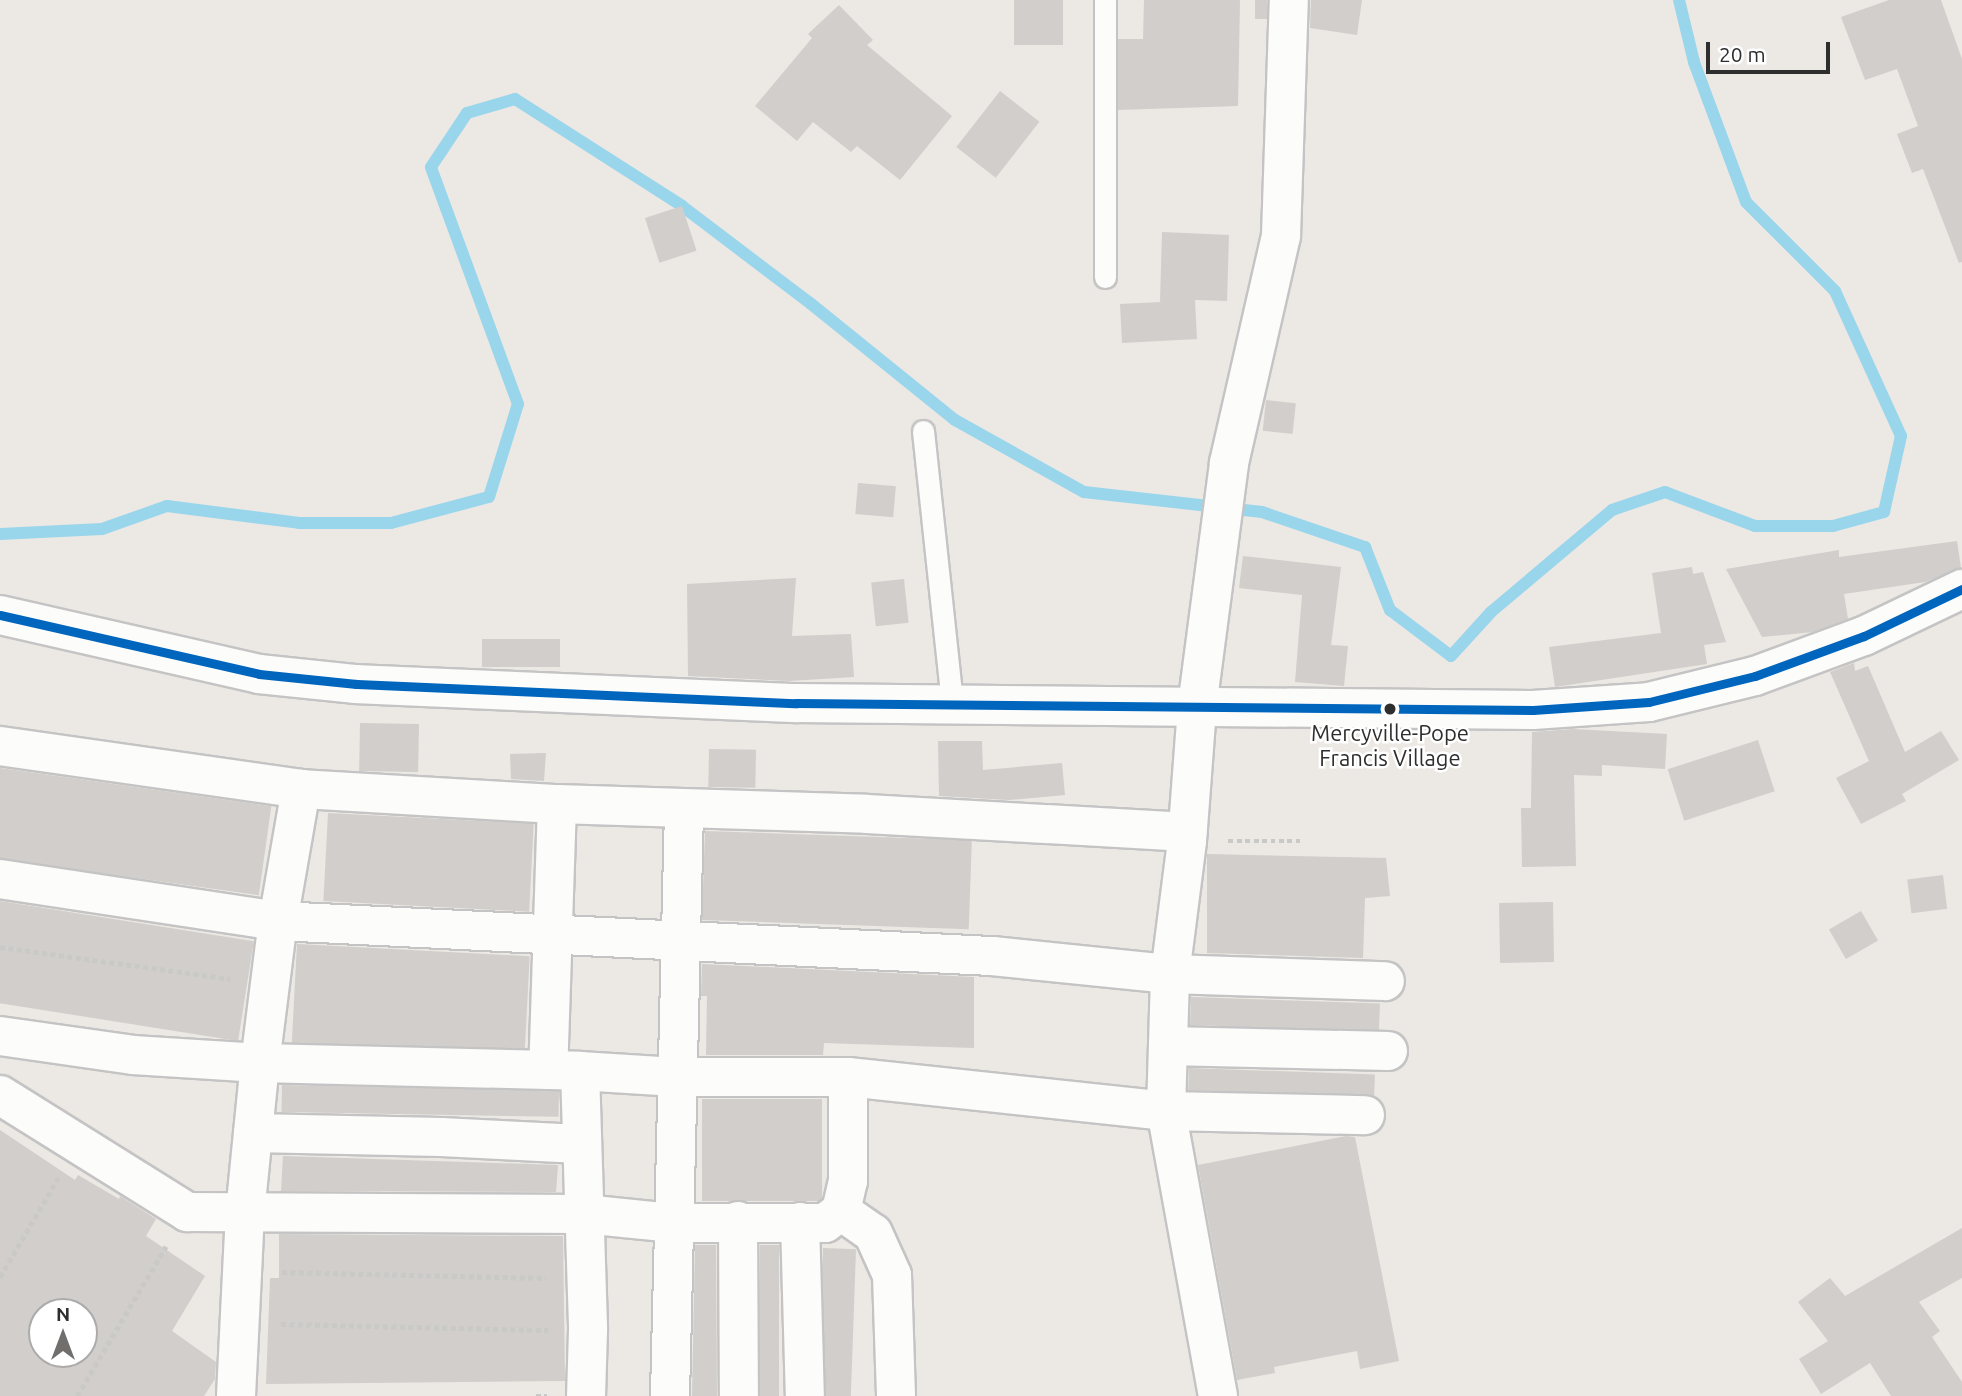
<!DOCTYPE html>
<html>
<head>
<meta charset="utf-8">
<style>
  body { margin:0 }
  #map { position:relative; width:1962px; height:1396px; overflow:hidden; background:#ece8e4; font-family:Ubuntu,sans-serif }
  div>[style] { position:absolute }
  .stream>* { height:12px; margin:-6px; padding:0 6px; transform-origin:6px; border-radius:6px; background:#99d6ec }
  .building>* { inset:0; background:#d1cecb; transform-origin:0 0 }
  .path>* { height:4.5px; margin-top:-2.25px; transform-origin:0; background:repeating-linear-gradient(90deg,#c9c9c8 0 5px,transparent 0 8.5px) }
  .roads { filter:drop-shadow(2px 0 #c5c4c5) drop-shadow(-2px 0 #c5c4c5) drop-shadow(0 2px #c5c4c5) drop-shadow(0 -2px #c5c4c5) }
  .lane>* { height:21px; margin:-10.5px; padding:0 10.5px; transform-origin:10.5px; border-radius:10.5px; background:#fcfcfb }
  .street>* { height:38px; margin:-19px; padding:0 19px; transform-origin:19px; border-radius:19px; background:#fcfcfb }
  .secondary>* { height:38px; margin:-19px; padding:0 19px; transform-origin:19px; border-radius:19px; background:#fcfcfb }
  .bus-1>* { height:9px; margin:-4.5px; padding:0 4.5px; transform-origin:4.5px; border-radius:4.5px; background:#0065bd }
  .dots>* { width:19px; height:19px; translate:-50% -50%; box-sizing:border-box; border:4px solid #fff; border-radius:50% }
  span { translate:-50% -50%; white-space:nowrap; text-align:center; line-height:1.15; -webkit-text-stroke:5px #fff; paint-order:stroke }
  .bus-label { font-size:22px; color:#2e2e2e }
  .north { position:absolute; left:28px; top:1298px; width:70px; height:70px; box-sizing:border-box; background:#fff; border:2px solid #ababab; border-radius:50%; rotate:0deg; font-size:19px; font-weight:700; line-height:28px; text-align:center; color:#2e2e2e }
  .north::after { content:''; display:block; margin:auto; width:24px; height:32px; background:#706f6e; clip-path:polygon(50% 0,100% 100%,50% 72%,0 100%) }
  .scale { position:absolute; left:1706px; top:42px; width:124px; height:32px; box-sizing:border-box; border:4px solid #2e2e2e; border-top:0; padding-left:9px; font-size:21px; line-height:24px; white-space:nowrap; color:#2e2e2e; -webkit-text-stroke:5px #fff; paint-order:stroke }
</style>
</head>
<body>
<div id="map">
  <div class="stream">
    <div style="left:0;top:534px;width:102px;rotate:-2.8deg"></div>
    <div style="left:102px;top:529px;width:69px;rotate:-19.5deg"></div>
    <div style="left:167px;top:506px;width:133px;rotate:7.3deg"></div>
    <div style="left:299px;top:523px;width:92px"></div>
    <div style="left:391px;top:523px;width:101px;rotate:-14.9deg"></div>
    <div style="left:489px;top:497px;width:97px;rotate:-72.7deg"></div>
    <div style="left:518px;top:404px;width:252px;rotate:-110.2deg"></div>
    <div style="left:431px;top:167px;width:65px;rotate:-56.3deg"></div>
    <div style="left:467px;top:113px;width:50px;rotate:-16.3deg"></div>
    <div style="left:515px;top:99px;width:198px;rotate:32.6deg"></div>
    <div style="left:682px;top:206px;width:161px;rotate:37.2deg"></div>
    <div style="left:810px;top:303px;width:186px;rotate:38.9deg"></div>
    <div style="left:955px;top:420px;width:148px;rotate:29.2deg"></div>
    <div style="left:1084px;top:492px;width:179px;rotate:6.4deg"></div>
    <div style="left:1262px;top:512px;width:109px;rotate:18.8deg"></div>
    <div style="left:1365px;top:547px;width:68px;rotate:68.4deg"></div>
    <div style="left:1390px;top:610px;width:76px;rotate:37deg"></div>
    <div style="left:1451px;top:656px;width:59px;rotate:-47.7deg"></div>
    <div style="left:1491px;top:612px;width:158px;rotate:-40.1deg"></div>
    <div style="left:1612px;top:510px;width:56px;rotate:-18.8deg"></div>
    <div style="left:1665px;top:492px;width:96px;rotate:20.7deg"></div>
    <div style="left:1755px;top:526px;width:78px"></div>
    <div style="left:1833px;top:526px;width:53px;rotate:-15.4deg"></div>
    <div style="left:1884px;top:512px;width:78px;rotate:-77.4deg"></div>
    <div style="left:1901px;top:436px;width:159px;rotate:-114.5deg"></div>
    <div style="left:1835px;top:291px;width:126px;rotate:-135deg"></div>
    <div style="left:1746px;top:202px;width:149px;rotate:-110.4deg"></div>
    <div style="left:1694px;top:62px;width:64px;rotate:-103.6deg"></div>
  </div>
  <div class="building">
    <div style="left:1014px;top:0;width:49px;height:45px"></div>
    <div style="clip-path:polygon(1144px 0,1240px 0,1238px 106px,1118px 110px,1118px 39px,1143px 39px)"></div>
    <div style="left:1255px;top:0;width:12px;height:19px"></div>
    <div style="clip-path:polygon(1311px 0,1362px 0,1357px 35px,1310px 28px)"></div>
    <div style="clip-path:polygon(1889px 0,1941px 0,1962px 59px,1962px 262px,1959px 263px,1923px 169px,1912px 173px,1897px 134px,1918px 126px,1897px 69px,1865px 80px,1841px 17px)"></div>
    <div style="clip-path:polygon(839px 5px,873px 40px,867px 45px,952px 116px,900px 180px,857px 146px,851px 152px,813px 122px,797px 141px,755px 106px,812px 38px,808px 34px)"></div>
    <div style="left:1000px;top:91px;width:50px;height:71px;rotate:38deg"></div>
    <div style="left:682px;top:206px;width:47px;height:39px;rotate:72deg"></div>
    <div style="clip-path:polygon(1162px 232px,1229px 235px,1227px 301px,1195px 300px,1197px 339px,1122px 343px,1120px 304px,1160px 302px)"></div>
    <div style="left:1266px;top:400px;width:30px;height:31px;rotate:6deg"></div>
    <div style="left:858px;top:483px;width:38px;height:31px;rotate:5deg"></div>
    <div style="clip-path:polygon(1957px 541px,1961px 568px,1925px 582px,1844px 594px,1848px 619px,1813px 632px,1762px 637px,1726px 569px,1839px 550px,1839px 557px)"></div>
    <div style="clip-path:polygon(1243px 556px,1341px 567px,1331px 645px,1348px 646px,1344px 686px,1295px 682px,1302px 595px,1239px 588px)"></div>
    <div style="clip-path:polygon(1692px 567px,1693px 574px,1703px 572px,1726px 642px,1704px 645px,1707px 664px,1555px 687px,1549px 647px,1661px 633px,1652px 573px)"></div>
    <div style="clip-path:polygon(796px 578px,792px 636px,851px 634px,854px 677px,789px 681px,688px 676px,687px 584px)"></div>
    <div style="left:904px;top:579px;width:44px;height:33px;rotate:84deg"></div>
    <div style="left:482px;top:639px;width:78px;height:28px"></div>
    <div style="clip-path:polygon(1854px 663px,1855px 671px,1868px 666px,1905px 752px,1941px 731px,1959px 760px,1902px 794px,1906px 801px,1861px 824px,1836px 778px,1869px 761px,1830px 672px)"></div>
    <div style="left:360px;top:723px;width:59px;height:48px;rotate:1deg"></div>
    <div style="clip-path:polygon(1573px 729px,1667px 734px,1665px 769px,1602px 765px,1602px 776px,1574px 775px,1576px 866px,1522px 867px,1521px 808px,1531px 808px,1532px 732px)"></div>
    <div style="left:1758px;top:740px;width:54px;height:95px;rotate:72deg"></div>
    <div style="clip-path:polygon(938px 741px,982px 741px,983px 770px,1062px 763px,1065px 795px,1009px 800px,939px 796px)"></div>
    <div style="left:709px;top:749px;width:47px;height:38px;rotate:1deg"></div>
    <div style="clip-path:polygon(546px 753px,544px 781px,511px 779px,510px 754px)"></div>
    <div style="left:0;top:768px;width:274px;height:90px;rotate:8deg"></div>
    <div style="left:328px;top:813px;width:206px;height:88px;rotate:3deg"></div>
    <div style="left:705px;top:831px;width:267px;height:89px;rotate:2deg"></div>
    <div style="clip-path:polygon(1207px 854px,1386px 858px,1390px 896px,1365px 898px,1363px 958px,1207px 953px)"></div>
    <div style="left:1943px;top:875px;width:34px;height:36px;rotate:83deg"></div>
    <div style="left:0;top:901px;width:257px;height:101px;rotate:9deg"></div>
    <div style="left:1553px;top:902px;width:60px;height:54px;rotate:89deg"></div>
    <div style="left:1861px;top:911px;width:34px;height:37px;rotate:60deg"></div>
    <div style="left:297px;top:944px;width:233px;height:99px;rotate:3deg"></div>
    <div style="clip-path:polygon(702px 964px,974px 977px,974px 1048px,824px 1043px,823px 1055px,706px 1055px,707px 996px,701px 996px)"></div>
    <div style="left:1191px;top:997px;width:189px;height:28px;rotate:2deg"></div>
    <div style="left:1189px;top:1068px;width:186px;height:22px;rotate:2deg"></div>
    <div style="left:282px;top:1085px;width:277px;height:27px;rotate:1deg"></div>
    <div style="left:702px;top:1099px;width:120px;height:102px"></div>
    <div style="clip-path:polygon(evenodd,0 1130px,75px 1180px,78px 1175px,119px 1199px,120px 1196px,156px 1219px,146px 1236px,205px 1276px,172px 1331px,216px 1362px,215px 1379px,204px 1396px,0 1396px,0 1130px,42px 1312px,84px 1312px,84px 1354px,42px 1354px,42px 1312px)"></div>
    <div style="clip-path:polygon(1346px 1136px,1355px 1137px,1399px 1361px,1360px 1369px,1357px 1351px,1274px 1367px,1275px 1373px,1237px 1380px,1198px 1165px)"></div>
    <div style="clip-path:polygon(283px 1156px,558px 1165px,556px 1192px,281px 1191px)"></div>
    <div style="clip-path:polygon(1962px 1228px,1962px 1278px,1919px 1302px,1940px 1331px,1932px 1337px,1962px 1382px,1962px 1396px,1891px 1396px,1870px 1363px,1821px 1394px,1799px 1359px,1828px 1341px,1798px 1302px,1830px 1278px,1845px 1296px)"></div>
    <div style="clip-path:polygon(279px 1234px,563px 1236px,565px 1381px,266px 1384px,270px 1278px,279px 1278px)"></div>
    <div style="clip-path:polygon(695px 1245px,716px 1245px,717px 1396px,692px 1396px)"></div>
    <div style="left:760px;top:1245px;width:19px;height:151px"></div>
    <div style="left:823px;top:1248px;width:33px;height:148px;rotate:2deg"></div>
  </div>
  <div class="path">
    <div style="left:1228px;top:841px;width:72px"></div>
    <div style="left:0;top:947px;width:232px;rotate:7.9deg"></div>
    <div style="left:282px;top:1272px;width:264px;rotate:1.3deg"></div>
    <div style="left:0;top:1277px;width:115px;rotate:-59.6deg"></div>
    <div style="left:281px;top:1324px;width:267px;rotate:1.3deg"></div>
    <div style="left:77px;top:1396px;width:174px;rotate:-59.3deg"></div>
    <div style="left:536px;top:1396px;width:11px"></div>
  </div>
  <div class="roads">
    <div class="lane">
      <div style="left:1105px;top:0;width:277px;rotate:90deg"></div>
      <div style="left:923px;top:431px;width:275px;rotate:83.9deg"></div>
    </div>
    <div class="street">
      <div style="left:0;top:746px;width:304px;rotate:8.1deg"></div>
      <div style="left:301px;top:789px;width:256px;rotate:3.4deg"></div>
      <div style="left:557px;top:804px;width:266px;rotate:91.9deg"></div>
      <div style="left:557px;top:804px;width:310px;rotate:1.8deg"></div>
      <div style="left:867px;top:814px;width:321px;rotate:3.2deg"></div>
      <div style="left:0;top:879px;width:281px;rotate:8.6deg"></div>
      <div style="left:278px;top:921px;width:715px;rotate:2.81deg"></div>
      <div style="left:992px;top:956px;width:179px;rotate:5.8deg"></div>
      <div style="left:1170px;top:974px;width:215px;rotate:1.9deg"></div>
      <div style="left:0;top:1036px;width:134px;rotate:8.1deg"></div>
      <div style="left:133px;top:1055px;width:127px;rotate:3.6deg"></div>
      <div style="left:260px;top:1063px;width:320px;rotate:1.4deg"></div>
      <div style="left:580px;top:1071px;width:96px;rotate:3.6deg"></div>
      <div style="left:676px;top:1077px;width:172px"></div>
      <div style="left:848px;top:1077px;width:320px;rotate:6.1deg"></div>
      <div style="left:1166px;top:1111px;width:199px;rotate:1.2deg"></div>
      <div style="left:1168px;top:1046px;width:220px;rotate:1.3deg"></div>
      <div style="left:580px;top:1071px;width:259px;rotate:88.2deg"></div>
      <div style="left:588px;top:1330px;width:66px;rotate:91.7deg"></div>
      <div style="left:0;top:1095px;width:221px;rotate:32deg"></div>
      <div style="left:187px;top:1212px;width:397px;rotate:0.3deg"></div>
      <div style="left:584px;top:1214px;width:88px;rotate:5.8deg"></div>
      <div style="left:672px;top:1223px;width:153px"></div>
      <div style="left:825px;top:1223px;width:20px;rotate:-37deg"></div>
      <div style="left:841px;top:1211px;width:31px;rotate:-77deg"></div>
      <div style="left:848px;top:1181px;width:104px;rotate:-90deg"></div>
      <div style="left:253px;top:1133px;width:188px;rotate:1.2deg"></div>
      <div style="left:441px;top:1137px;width:139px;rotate:2.9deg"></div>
      <div style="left:841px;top:1211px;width:39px;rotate:35deg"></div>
      <div style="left:873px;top:1233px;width:46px;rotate:65.7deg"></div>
      <div style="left:892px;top:1275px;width:121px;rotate:88.1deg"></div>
      <div style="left:738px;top:1221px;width:175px;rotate:89.7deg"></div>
      <div style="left:800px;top:1222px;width:174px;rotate:88.4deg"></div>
      <div style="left:236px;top:1396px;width:183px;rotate:-87.2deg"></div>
      <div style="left:245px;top:1213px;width:151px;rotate:-84.3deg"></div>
      <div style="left:260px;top:1063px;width:143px;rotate:-82.8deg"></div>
      <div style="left:278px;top:921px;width:134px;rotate:-80.1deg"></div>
      <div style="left:670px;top:1396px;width:587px;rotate:-88.63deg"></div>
      <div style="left:1218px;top:1396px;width:290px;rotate:-100.3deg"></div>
      <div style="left:1166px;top:1111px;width:137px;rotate:-88.3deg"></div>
      <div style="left:1170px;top:974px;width:134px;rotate:-82.7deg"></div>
      <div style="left:1187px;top:841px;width:134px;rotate:-85.7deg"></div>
      <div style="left:1197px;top:707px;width:246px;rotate:-82.5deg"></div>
      <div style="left:1229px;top:463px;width:233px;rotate:-77.1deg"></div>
      <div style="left:1281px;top:236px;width:236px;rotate:-88.1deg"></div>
    </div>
    <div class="secondary">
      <div style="left:0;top:615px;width:266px;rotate:12.8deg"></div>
      <div style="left:259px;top:674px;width:98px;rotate:5.9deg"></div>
      <div style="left:356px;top:684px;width:440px;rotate:2.5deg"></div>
      <div style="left:796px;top:703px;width:737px;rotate:0.54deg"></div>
      <div style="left:1533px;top:710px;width:116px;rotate:-3.9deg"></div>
      <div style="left:1649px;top:702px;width:109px;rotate:-13.8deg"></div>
      <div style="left:1755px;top:676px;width:116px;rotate:-20.2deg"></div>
      <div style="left:1864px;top:636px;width:109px;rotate:-25.6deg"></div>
    </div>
  </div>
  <div class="bus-1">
    <div style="left:0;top:615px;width:266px;rotate:12.8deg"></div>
    <div style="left:259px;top:674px;width:98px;rotate:5.9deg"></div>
    <div style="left:356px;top:684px;width:440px;rotate:2.5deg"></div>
    <div style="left:796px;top:703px;width:737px;rotate:0.54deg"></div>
    <div style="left:1533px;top:710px;width:116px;rotate:-3.9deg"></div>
    <div style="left:1649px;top:702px;width:109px;rotate:-13.8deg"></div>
    <div style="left:1755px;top:676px;width:116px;rotate:-20.2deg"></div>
    <div style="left:1864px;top:636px;width:109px;rotate:-25.6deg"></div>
  </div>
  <div class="dots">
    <div style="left:1390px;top:709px;background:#2e2e2e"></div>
  </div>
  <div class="bus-label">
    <span style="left:1390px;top:745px">Mercyville-Pope<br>Francis Village</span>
  </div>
  <div class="north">N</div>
  <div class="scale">20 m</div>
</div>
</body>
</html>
